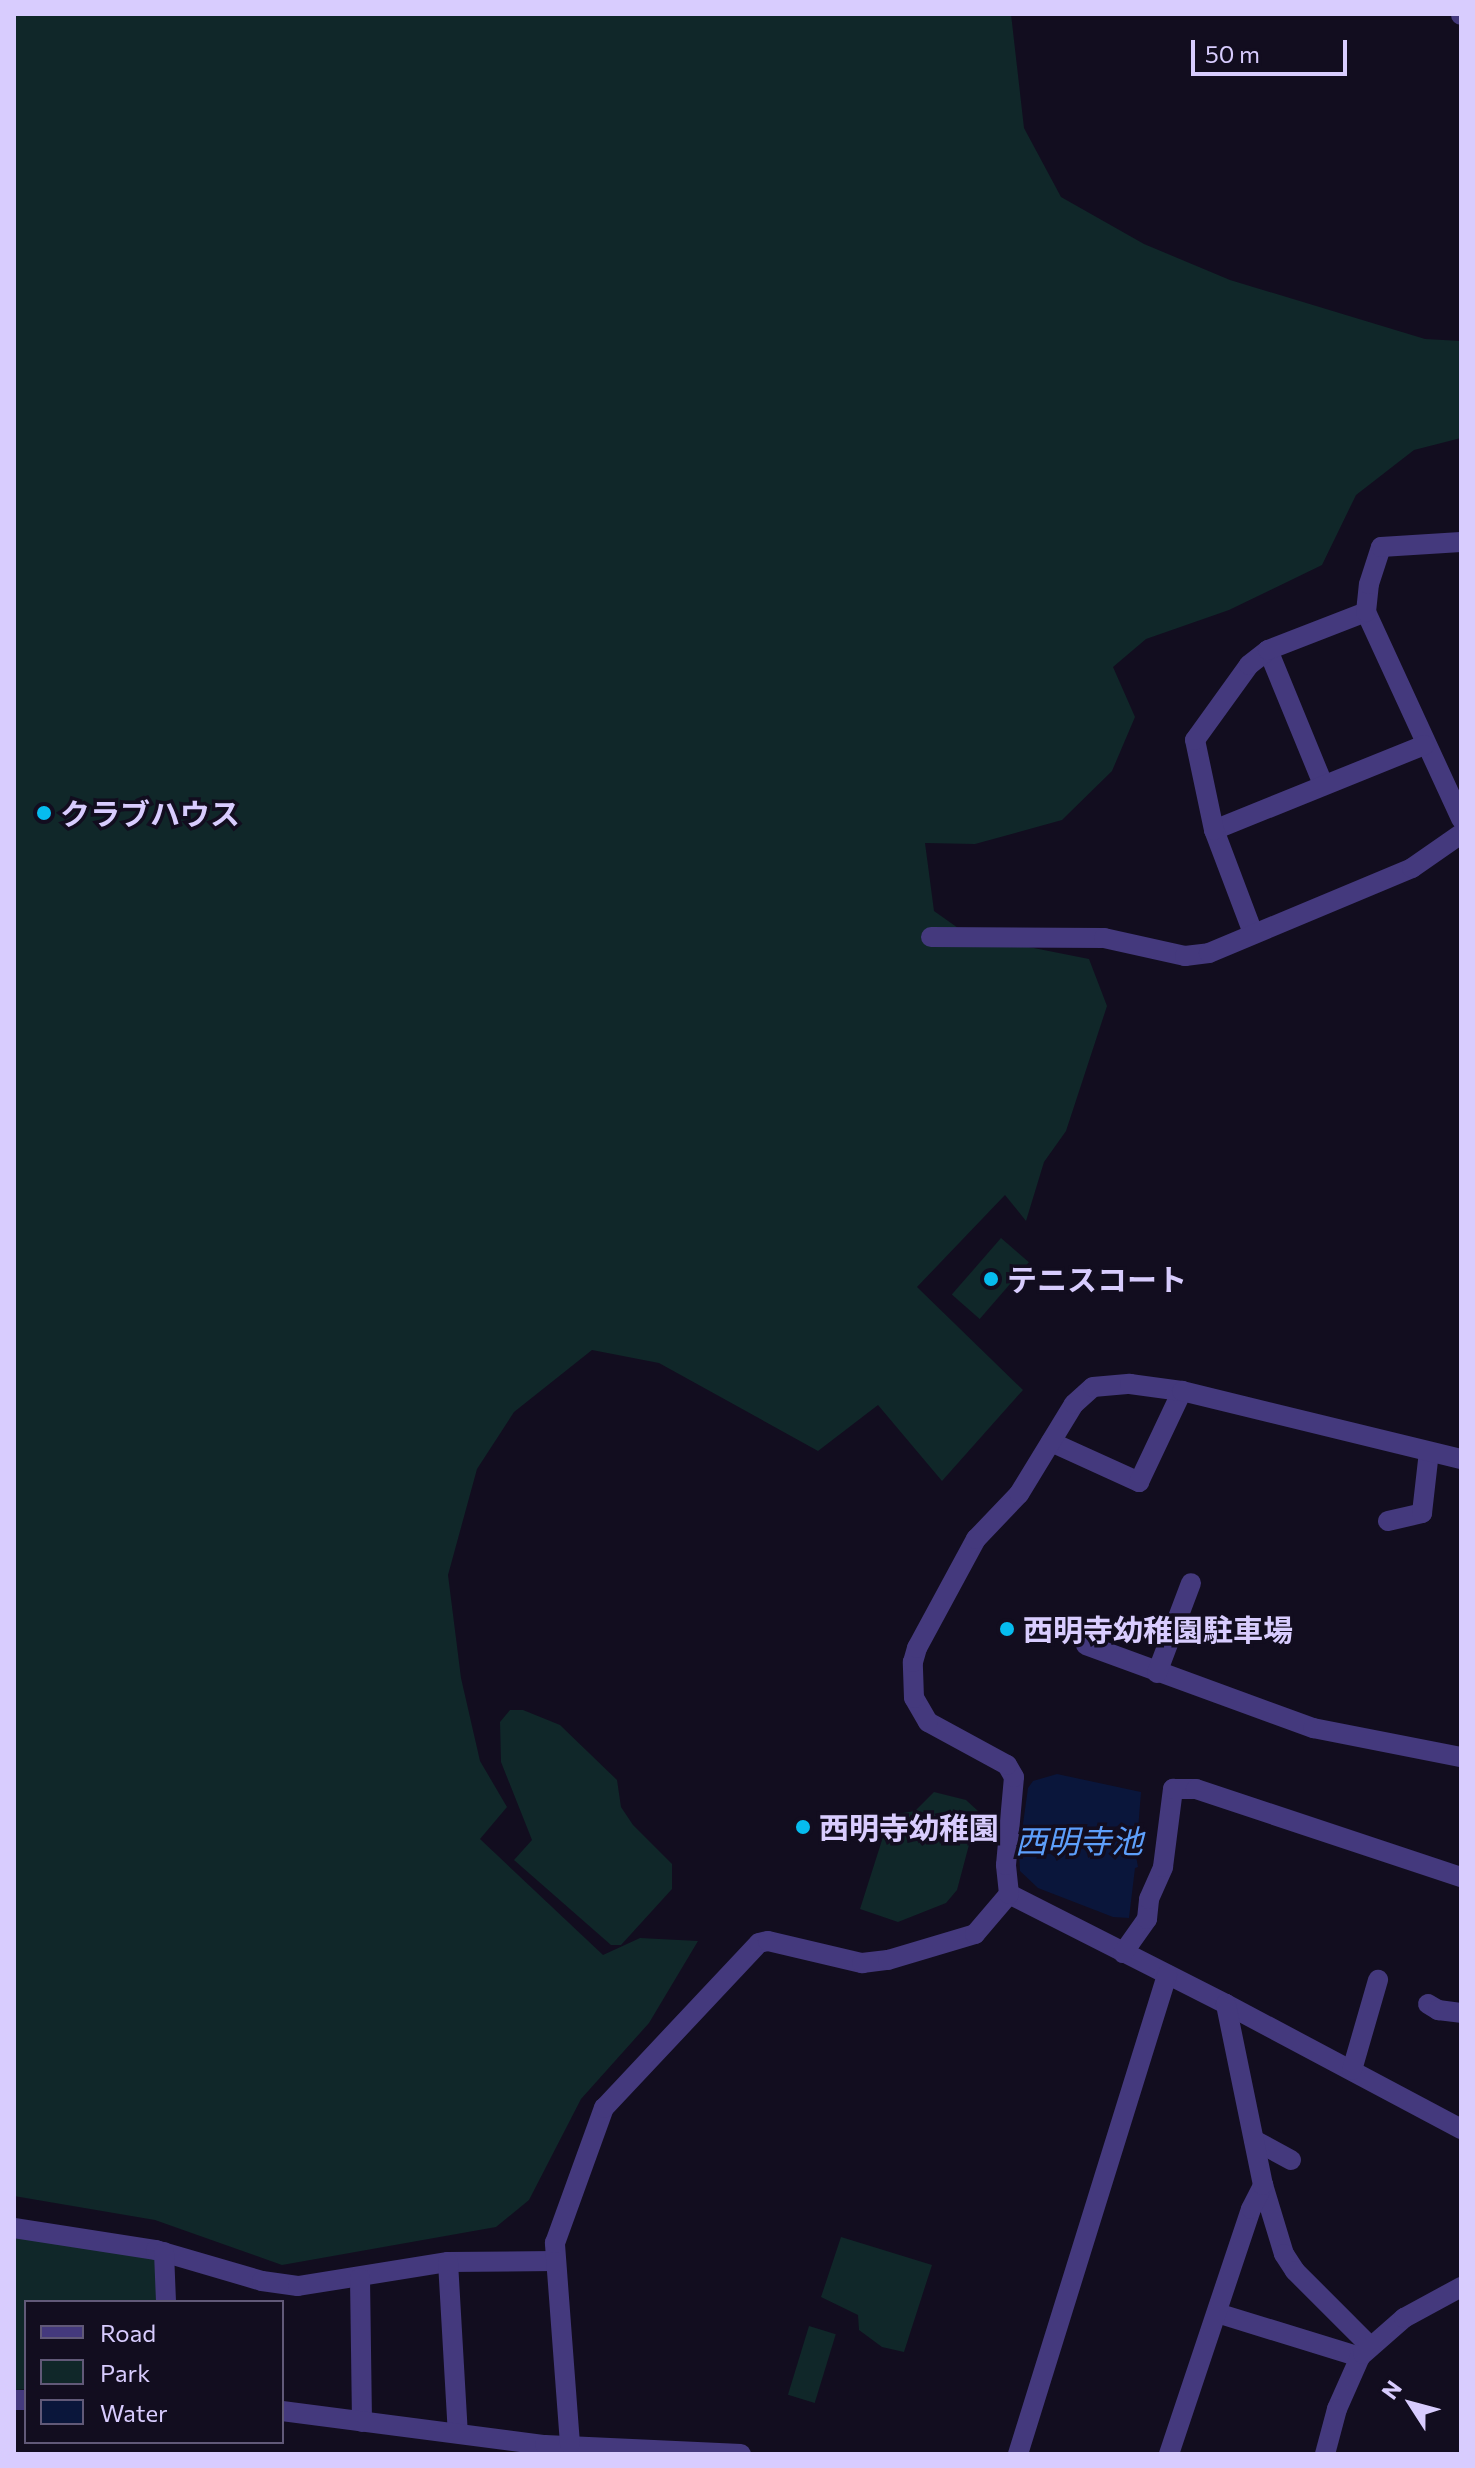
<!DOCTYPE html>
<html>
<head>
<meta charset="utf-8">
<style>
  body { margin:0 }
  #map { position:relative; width:1475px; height:2468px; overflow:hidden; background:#120d1f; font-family:Commissioner,"Noto Sans JP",sans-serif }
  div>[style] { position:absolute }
  .green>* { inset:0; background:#102729; transform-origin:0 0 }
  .water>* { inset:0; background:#0a163b }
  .minor>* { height:20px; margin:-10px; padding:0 10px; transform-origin:10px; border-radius:10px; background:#44397d }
  .dots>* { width:22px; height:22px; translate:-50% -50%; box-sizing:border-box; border:4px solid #120d1f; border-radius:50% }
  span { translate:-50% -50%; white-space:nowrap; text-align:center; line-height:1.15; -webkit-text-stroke:7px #120d1f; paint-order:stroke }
  .poi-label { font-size:30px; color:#d8ccfe; font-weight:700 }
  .left { translate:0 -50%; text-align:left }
  .water-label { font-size:32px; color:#5d9ffb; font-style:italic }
  .frame { position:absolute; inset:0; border:16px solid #d8ccfe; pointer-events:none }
  .legend { position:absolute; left:24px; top:2300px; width:260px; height:144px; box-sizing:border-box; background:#120d1f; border:2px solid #615978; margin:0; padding:10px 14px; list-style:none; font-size:24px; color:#d8ccfe }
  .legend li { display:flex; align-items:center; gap:16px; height:40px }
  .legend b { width:40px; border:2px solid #615978 }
  .north { position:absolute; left:1371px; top:2364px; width:80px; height:80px; -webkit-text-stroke:6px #120d1f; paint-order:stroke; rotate:306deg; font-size:22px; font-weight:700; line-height:32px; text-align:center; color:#d8ccfe }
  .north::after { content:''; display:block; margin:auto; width:28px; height:36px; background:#d8ccfe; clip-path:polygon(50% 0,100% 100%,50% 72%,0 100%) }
  .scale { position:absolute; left:1191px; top:40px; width:156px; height:36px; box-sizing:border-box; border:4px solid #d8ccfe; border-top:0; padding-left:10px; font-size:24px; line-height:28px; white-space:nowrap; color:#d8ccfe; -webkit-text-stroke:6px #120d1f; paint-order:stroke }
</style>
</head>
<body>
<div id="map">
  <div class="green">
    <div style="clip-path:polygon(14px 14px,1011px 14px,1024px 128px,1061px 197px,1144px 244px,1230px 280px,1425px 339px,1461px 341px,1461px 438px,1414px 450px,1356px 495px,1322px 565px,1229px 610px,1146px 639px,1113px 667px,1135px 717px,1112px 771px,1062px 820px,975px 844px,925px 843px,934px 911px,968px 935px,1089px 959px,1107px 1006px,1066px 1131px,1044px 1162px,1026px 1221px,1005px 1195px,917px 1287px,1023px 1390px,942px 1481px,878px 1405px,818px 1451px,659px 1363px,592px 1350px,514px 1412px,477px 1469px,448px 1575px,461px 1678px,480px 1761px,507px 1807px,480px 1839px,603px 1955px,640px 1938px,698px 1941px,649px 2023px,581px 2099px,529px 2200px,496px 2227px,282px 2265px,155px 2220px,14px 2196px)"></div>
    <div style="left:1001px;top:1238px;width:37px;height:75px;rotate:41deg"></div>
    <div style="clip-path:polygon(510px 1710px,523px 1710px,560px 1725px,617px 1780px,621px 1807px,633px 1825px,672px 1864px,672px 1889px,621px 1945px,611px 1945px,514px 1860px,532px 1840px,501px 1762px,500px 1722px)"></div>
    <div style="clip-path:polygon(934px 1792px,966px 1800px,978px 1811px,957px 1890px,946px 1903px,898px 1922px,860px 1909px,890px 1815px,915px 1811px)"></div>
    <div style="clip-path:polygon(14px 2234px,151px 2256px,158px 2263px,159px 2302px,26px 2302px,26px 2389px,14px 2390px)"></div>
    <div style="clip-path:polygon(841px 2237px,932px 2265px,904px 2352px,882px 2347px,859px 2330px,858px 2315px,821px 2297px)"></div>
    <div style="left:809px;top:2326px;width:28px;height:72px;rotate:17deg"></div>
  </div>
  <div class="water">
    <div style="clip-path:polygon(1057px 1774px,1141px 1792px,1136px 1856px,1138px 1867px,1135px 1868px,1129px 1918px,1113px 1917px,1038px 1888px,1020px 1871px,1019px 1853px,1028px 1788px,1033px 1781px)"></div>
  </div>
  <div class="minor">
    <div style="left:1461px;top:14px;width:1px;rotate:90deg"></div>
    <div style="left:1366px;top:612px;width:228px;rotate:65.3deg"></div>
    <div style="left:1268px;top:650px;width:145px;rotate:67.7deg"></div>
    <div style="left:1214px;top:830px;width:227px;rotate:-22deg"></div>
    <div style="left:1253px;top:933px;width:110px;rotate:-110.7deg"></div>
    <div style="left:1214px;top:830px;width:92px;rotate:-101.9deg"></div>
    <div style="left:1195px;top:740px;width:92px;rotate:-54.2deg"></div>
    <div style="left:1249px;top:665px;width:24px;rotate:-38deg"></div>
    <div style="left:1268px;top:650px;width:105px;rotate:-21.2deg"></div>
    <div style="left:1366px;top:612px;width:28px;rotate:-84deg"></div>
    <div style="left:1369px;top:584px;width:39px;rotate:-72deg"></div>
    <div style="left:1381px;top:547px;width:80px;rotate:-3.6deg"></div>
    <div style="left:931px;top:937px;width:173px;rotate:0.3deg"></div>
    <div style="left:1104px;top:938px;width:83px;rotate:12.5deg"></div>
    <div style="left:1185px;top:956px;width:24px;rotate:-7deg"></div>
    <div style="left:1209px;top:953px;width:220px;rotate:-22.7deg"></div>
    <div style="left:1412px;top:868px;width:60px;rotate:-34.8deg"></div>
    <div style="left:1051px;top:1442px;width:97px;rotate:24.4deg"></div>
    <div style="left:1139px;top:1482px;width:101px;rotate:-64.7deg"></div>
    <div style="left:1388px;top:1521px;width:35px;rotate:-13deg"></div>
    <div style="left:1422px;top:1513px;width:61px;rotate:-83.5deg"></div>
    <div style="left:1086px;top:1645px;width:242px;rotate:20.1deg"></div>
    <div style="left:1313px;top:1728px;width:151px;rotate:11.1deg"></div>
    <div style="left:1157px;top:1673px;width:96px;rotate:-69.3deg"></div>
    <div style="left:1009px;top:1894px;width:243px;rotate:26.9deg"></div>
    <div style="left:1226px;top:2004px;width:266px;rotate:28deg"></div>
    <div style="left:1123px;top:1953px;width:42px;rotate:-54.8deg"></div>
    <div style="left:1147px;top:1919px;width:20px;rotate:-84deg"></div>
    <div style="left:1149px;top:1899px;width:35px;rotate:-66deg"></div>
    <div style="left:1163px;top:1867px;width:79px;rotate:-82.7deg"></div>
    <div style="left:1173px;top:1789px;width:23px"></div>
    <div style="left:1196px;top:1789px;width:279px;rotate:18.4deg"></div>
    <div style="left:1428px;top:2004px;width:12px;rotate:31deg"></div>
    <div style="left:1438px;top:2010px;width:23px;rotate:7deg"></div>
    <div style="left:1352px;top:2070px;width:94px;rotate:-73.9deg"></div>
    <div style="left:1254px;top:2140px;width:42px;rotate:28.4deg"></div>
    <div style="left:1263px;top:2185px;width:72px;rotate:73.1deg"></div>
    <div style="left:1284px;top:2254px;width:20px;rotate:57deg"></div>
    <div style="left:1295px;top:2271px;width:105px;rotate:45deg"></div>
    <div style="left:14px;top:2228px;width:144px;rotate:8.8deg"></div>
    <div style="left:156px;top:2250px;width:110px;rotate:16.3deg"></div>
    <div style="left:262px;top:2281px;width:36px;rotate:8deg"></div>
    <div style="left:298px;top:2286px;width:152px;rotate:-9.1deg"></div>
    <div style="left:448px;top:2262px;width:107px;rotate:-0.5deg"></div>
    <div style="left:164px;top:2252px;width:50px;rotate:87.7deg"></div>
    <div style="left:448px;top:2262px;width:171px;rotate:86.7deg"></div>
    <div style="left:360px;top:2278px;width:144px;rotate:89.2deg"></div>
    <div style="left:1217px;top:2313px;width:150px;rotate:17.1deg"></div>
    <div style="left:1360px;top:2357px;width:57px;rotate:113.9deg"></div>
    <div style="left:1337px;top:2409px;width:47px;rotate:104.9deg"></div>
    <div style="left:1363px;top:2354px;width:55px;rotate:-41.3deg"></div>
    <div style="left:1404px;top:2318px;width:65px;rotate:-28.5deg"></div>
    <div style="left:14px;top:2400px;width:12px"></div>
    <div style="left:282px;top:2411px;width:265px;rotate:7.4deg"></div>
    <div style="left:545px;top:2445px;width:196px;rotate:2.6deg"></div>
    <div style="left:570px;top:2444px;width:202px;rotate:-94.3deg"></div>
    <div style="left:555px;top:2243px;width:144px;rotate:-70.1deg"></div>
    <div style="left:604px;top:2108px;width:226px;rotate:-46.8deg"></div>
    <div style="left:759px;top:1943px;width:9px;rotate:-13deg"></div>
    <div style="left:768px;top:1941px;width:97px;rotate:13.2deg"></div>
    <div style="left:862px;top:1963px;width:26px;rotate:-7deg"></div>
    <div style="left:888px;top:1960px;width:91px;rotate:-16.6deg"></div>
    <div style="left:975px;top:1934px;width:52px;rotate:-49.6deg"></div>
    <div style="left:1009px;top:1894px;width:29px;rotate:-96deg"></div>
    <div style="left:1006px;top:1865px;width:88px;rotate:-84.8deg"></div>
    <div style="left:1014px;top:1777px;width:14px;rotate:-120deg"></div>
    <div style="left:1007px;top:1765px;width:90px;rotate:-151.4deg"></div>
    <div style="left:928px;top:1722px;width:28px;rotate:-120deg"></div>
    <div style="left:914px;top:1698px;width:36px;rotate:-92deg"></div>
    <div style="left:913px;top:1662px;width:15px;rotate:-74deg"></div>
    <div style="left:917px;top:1648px;width:124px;rotate:-61.6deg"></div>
    <div style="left:976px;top:1539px;width:62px;rotate:-46.3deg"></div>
    <div style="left:1019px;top:1494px;width:105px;rotate:-58.6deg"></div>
    <div style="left:1074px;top:1404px;width:25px;rotate:-42deg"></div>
    <div style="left:1093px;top:1387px;width:37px;rotate:-5deg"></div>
    <div style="left:1130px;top:1384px;width:52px;rotate:7.7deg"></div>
    <div style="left:1182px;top:1391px;width:287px;rotate:13.7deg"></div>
    <div style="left:1018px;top:2454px;width:502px;rotate:-72.72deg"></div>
    <div style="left:1169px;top:2454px;width:258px;rotate:-71.5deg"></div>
    <div style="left:1251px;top:2209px;width:27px;rotate:-63deg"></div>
    <div style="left:1263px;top:2185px;width:185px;rotate:-101.6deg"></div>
  </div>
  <div class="dots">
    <div style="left:44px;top:813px;background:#06bcef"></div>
    <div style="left:991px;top:1279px;background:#06bcef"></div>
    <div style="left:1007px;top:1629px;background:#06bcef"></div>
    <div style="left:803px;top:1827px;background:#06bcef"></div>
  </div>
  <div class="poi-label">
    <span class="left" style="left:60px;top:813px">クラブハウス</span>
    <span class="left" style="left:1007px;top:1279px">テニスコート</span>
    <span class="left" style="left:1023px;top:1629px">西明寺幼稚園駐車場</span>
    <span class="left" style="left:819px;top:1827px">西明寺幼稚園</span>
  </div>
  <div class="water-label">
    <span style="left:1079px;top:1840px">西明寺池</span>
  </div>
  <div class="frame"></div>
  <ul class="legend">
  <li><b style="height:10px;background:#44397d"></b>Road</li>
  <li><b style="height:22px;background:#102729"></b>Park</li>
  <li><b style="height:22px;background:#0a163b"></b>Water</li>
  </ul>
  <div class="north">N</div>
  <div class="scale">50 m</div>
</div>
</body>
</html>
